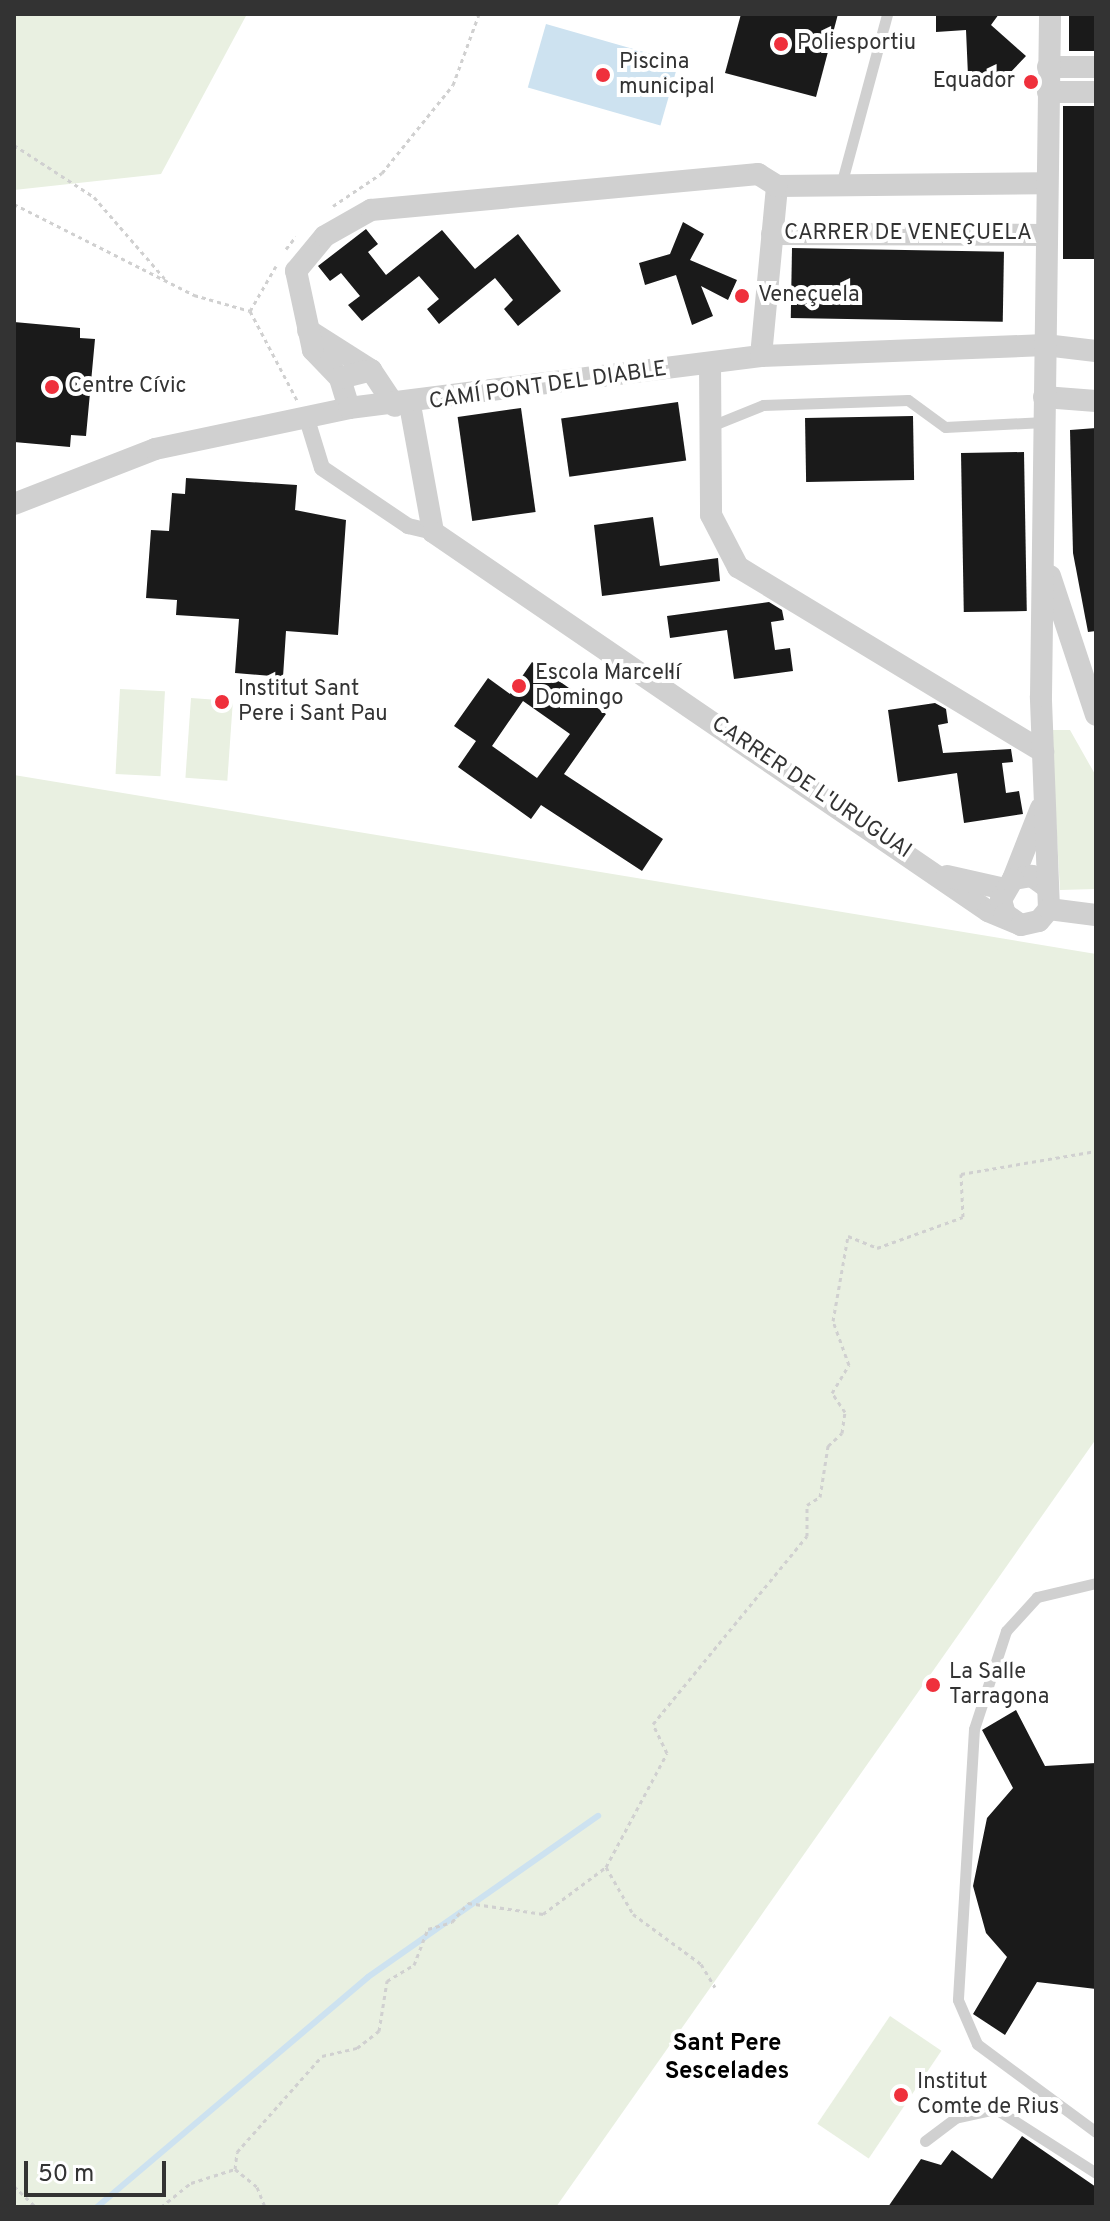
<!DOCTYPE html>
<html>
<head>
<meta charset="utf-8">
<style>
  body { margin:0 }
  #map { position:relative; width:1110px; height:2221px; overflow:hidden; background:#fff; font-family:Overpass,sans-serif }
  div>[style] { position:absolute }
  .green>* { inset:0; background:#e9f0e1; transform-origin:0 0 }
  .water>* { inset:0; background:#cde2f0; transform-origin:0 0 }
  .stream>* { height:6px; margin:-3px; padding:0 3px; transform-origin:3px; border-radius:3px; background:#cde2f0 }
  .building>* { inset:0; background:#1a1a1a; transform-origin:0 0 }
  .path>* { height:3px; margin-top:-1.5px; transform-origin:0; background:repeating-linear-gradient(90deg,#d0d0d0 0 4px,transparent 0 8px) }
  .service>* { height:11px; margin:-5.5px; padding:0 5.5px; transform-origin:5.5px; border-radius:5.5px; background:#d0d0d0 }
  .pedestrian>* { height:16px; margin:-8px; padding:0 8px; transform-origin:8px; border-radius:8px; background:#d0d0d0 }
  .minor>* { height:22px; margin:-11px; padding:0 11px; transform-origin:11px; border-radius:11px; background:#d0d0d0 }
  .dots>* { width:22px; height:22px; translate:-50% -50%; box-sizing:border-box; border:4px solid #fff; border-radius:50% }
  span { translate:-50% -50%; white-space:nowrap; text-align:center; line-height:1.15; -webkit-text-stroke:8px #fff; paint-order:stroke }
  .poi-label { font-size:22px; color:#333 }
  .left { translate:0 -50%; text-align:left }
  .right { translate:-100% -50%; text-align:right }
  .street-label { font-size:22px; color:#333 }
  .neighbourhood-label { font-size:24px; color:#000; font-weight:700 }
  .frame { position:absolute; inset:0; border:16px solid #333; pointer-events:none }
  .scale { position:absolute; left:24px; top:2161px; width:142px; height:36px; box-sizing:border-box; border:4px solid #333; border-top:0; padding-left:10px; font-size:24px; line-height:28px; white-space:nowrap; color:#333; -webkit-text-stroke:6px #fff; paint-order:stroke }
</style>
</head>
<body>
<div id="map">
  <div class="green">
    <div style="clip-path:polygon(14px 14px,247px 14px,161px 174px,14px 190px)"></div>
    <div style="left:120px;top:689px;width:45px;height:85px;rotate:3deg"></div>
    <div style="left:191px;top:698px;width:42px;height:80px;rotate:4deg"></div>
    <div style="clip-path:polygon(1051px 730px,1070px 730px,1096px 776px,1096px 889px,1060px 890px)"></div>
    <div style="clip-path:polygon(14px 775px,1096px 954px,1096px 1439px,556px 2207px,14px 2207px)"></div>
    <div style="left:890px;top:2016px;width:62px;height:130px;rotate:34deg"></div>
  </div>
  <div class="water">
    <div style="left:546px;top:24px;width:138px;height:66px;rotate:16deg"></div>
  </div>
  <div class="stream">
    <div style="left:97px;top:2207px;width:355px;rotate:-40.3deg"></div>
    <div style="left:368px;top:1977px;width:281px;rotate:-35deg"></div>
  </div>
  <div class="building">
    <div style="clip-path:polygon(741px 14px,838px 14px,816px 97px,725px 73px)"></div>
    <div style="clip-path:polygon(936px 14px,999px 14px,991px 25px,1026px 56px,1007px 76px,968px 76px,966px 30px,936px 32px)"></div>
    <div style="left:1069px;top:14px;width:27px;height:37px"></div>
    <div style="left:1063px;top:106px;width:33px;height:153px"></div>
    <div style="clip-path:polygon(683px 222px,704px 234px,690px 260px,737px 280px,728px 300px,701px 286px,713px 316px,692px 325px,676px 275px,645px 285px,639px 263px,670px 254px)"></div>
    <div style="clip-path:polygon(366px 229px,378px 244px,368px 252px,386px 275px,442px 230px,475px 269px,518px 234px,561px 291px,518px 326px,504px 309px,513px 300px,495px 278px,439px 324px,427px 309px,439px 299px,419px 276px,362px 321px,348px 305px,360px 296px,341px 273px,330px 281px,318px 266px)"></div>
    <div style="left:792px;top:248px;width:212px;height:70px;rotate:1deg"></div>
    <div style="clip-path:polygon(14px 322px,80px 328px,80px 338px,95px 339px,86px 436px,71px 435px,70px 447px,14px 442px)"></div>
    <div style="left:678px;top:402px;width:59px;height:118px;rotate:82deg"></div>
    <div style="left:521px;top:408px;width:105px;height:64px;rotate:82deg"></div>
    <div style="left:913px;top:416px;width:64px;height:108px;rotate:89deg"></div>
    <div style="clip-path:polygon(1096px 428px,1096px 631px,1088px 632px,1073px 553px,1070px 430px)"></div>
    <div style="left:1024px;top:452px;width:159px;height:63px;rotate:89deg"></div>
    <div style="clip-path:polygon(186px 478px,297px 485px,295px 510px,346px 520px,338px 635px,286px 631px,283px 677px,235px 673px,239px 619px,176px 615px,177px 600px,146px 598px,151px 530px,169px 531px,172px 493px,185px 494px)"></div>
    <div style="clip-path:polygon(653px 517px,660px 566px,718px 558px,720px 581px,602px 596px,594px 525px)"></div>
    <div style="clip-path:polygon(769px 602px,782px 610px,784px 620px,771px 622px,775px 650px,790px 648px,793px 671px,734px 679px,727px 630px,670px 638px,667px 616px)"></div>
    <div style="clip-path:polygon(evenodd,532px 662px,606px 714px,564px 774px,663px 839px,642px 871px,541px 805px,531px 819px,458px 767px,476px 741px,454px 726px,488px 678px,510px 694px,532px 662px,523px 701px,570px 734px,537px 778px,492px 746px,523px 701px)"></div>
    <div style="clip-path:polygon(935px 703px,946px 709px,948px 723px,938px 725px,943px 753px,1011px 749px,1013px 762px,1002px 763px,1006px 793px,1019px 791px,1023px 814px,964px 823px,957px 773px,898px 782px,888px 710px)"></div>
    <div style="clip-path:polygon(1016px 1710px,1045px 1766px,1096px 1763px,1096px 1989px,1037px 1982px,1005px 2035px,973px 2014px,1007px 1957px,986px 1933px,973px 1886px,987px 1818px,1013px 1788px,982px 1730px)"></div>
    <div style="clip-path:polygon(1022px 2136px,1096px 2187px,1096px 2207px,888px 2207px,921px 2159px,941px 2165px,952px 2150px,992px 2179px)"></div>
  </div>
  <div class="path">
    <div style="left:14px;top:145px;width:95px;rotate:33deg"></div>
    <div style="left:94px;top:197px;width:108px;rotate:49.1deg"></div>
    <div style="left:14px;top:204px;width:202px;rotate:26.8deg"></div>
    <div style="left:194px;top:295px;width:58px;rotate:15.9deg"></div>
    <div style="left:333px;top:206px;width:59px;rotate:-34deg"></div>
    <div style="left:382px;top:173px;width:113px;rotate:-51.1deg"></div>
    <div style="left:453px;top:85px;width:76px;rotate:-69.9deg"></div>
    <div style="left:286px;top:249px;width:16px;rotate:-52deg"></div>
    <div style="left:276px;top:266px;width:52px;rotate:120deg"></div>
    <div style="left:250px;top:311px;width:101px;rotate:62.2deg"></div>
    <div style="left:606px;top:1867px;width:54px;rotate:60.1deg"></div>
    <div style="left:633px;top:1914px;width:84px;rotate:36.3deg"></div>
    <div style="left:701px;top:1964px;width:27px;rotate:59deg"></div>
    <div style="left:235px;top:2169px;width:17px;rotate:-83deg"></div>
    <div style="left:237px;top:2152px;width:128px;rotate:-48.5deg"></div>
    <div style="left:322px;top:2056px;width:36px;rotate:-13deg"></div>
    <div style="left:357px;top:2048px;width:28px;rotate:-38deg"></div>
    <div style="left:379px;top:2031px;width:51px;rotate:-80.9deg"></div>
    <div style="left:387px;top:1981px;width:31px;rotate:-31deg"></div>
    <div style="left:414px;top:1965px;width:39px;rotate:-69deg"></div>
    <div style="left:428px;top:1929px;width:25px;rotate:-16deg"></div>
    <div style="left:452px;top:1922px;width:25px;rotate:-50deg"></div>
    <div style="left:468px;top:1903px;width:76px;rotate:8.3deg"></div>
    <div style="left:543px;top:1914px;width:79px;rotate:-36.7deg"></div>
    <div style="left:606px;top:1867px;width:129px;rotate:-61.8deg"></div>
    <div style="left:667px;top:1753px;width:32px;rotate:-116deg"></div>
    <div style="left:653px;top:1724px;width:243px;rotate:-50.7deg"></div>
    <div style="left:807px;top:1536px;width:31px;rotate:-90deg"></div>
    <div style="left:807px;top:1505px;width:15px;rotate:-32deg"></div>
    <div style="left:820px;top:1497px;width:52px;rotate:-81.1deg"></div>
    <div style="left:828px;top:1446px;width:19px;rotate:-43deg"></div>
    <div style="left:842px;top:1433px;width:21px;rotate:-82deg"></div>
    <div style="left:845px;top:1412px;width:23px;rotate:-124deg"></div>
    <div style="left:832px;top:1393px;width:33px;rotate:-59deg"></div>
    <div style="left:849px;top:1365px;width:47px;rotate:-110deg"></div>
    <div style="left:833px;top:1321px;width:86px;rotate:-80deg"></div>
    <div style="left:848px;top:1236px;width:31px;rotate:22deg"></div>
    <div style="left:877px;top:1248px;width:91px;rotate:-19.8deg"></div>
    <div style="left:963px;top:1217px;width:43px;rotate:-92.7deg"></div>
    <div style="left:961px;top:1174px;width:137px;rotate:-9.7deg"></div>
    <div style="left:14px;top:2186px;width:30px;rotate:44deg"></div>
    <div style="left:161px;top:2207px;width:38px;rotate:-39deg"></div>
    <div style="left:191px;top:2183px;width:46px;rotate:-17.7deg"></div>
    <div style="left:235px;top:2169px;width:28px;rotate:39deg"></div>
    <div style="left:257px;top:2187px;width:22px;rotate:68deg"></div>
  </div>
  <div class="service">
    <div style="left:841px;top:185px;width:177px;rotate:-74.9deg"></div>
    <div style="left:711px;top:426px;width:56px;rotate:-22deg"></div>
    <div style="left:763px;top:405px;width:145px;rotate:-2deg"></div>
    <div style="left:908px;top:400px;width:46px;rotate:36.1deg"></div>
    <div style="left:945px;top:427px;width:99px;rotate:-2.9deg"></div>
    <div style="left:1096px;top:1583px;width:61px;rotate:166.7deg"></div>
    <div style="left:1037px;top:1597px;width:46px;rotate:132.4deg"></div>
    <div style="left:1006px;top:1631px;width:103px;rotate:108.1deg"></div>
    <div style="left:974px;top:1729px;width:271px;rotate:93.4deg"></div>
    <div style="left:958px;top:2000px;width:48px;rotate:66.6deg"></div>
    <div style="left:977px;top:2044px;width:148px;rotate:36.5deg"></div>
    <div style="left:925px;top:2141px;width:38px;rotate:-37deg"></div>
    <div style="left:955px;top:2118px;width:42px;rotate:-12.4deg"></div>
    <div style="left:996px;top:2109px;width:119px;rotate:32.6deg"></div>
  </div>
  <div class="pedestrian">
    <div style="left:306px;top:416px;width:54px;rotate:72.9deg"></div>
    <div style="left:322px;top:468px;width:104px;rotate:34deg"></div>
    <div style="left:408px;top:526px;width:26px;rotate:13deg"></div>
  </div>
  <div class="minor">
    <div style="left:1048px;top:67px;width:48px"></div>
    <div style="left:1048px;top:92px;width:48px"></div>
    <div style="left:772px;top:234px;width:272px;rotate:0.2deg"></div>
    <div style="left:308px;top:330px;width:75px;rotate:32.4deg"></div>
    <div style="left:761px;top:356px;width:171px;rotate:-84.6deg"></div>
    <div style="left:777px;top:186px;width:266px;rotate:-0.6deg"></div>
    <div style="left:710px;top:363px;width:152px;rotate:89.6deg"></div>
    <div style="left:711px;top:515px;width:59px;rotate:62.6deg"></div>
    <div style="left:738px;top:567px;width:357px;rotate:31.2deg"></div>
    <div style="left:340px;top:378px;width:39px;rotate:-134deg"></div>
    <div style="left:313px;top:350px;width:81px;rotate:-102.1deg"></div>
    <div style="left:296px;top:271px;width:45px;rotate:-50.4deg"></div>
    <div style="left:325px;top:236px;width:53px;rotate:-29.5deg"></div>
    <div style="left:371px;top:210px;width:389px;rotate:-5.3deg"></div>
    <div style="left:758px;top:174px;width:22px;rotate:32deg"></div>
    <div style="left:1044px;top:397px;width:52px;rotate:4.4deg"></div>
    <div style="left:410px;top:405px;width:129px;rotate:79.7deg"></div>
    <div style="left:433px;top:532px;width:672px;rotate:34.33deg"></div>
    <div style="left:988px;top:911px;width:30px;rotate:23deg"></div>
    <div style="left:349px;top:408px;width:31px;rotate:-107deg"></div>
    <div style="left:340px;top:378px;width:32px;rotate:-14deg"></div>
    <div style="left:371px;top:370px;width:43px;rotate:56.3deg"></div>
    <div style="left:14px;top:504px;width:151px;rotate:-21.3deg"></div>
    <div style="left:155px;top:449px;width:198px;rotate:-11.9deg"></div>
    <div style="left:349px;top:408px;width:415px;rotate:-7.2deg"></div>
    <div style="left:761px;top:356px;width:284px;rotate:-2.2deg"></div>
    <div style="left:1045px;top:345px;width:51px;rotate:6.7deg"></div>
    <div style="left:1050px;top:576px;width:146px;rotate:71.7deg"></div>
    <div style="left:947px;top:876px;width:58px;rotate:12.8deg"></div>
    <div style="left:1013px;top:879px;width:76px;rotate:-68.5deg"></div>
    <div style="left:1047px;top:887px;width:19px;rotate:-144deg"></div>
    <div style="left:1032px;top:876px;width:19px;rotate:171deg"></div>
    <div style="left:1013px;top:879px;width:24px;rotate:120deg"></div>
    <div style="left:1001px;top:900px;width:15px;rotate:74deg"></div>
    <div style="left:1005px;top:914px;width:19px;rotate:35deg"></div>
    <div style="left:1021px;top:925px;width:18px;rotate:-13deg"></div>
    <div style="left:1039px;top:921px;width:16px;rotate:-50deg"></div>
    <div style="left:1049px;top:909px;width:213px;rotate:-92.2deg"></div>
    <div style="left:1041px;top:696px;width:682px;rotate:-89.24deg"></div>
    <div style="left:1049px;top:909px;width:47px;rotate:7.3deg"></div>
  </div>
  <div class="dots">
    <div style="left:781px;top:44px;background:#ef303c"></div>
    <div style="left:603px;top:75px;background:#ef303c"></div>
    <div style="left:1031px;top:82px;background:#ef303c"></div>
    <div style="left:742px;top:296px;background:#ef303c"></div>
    <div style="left:52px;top:387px;background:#ef303c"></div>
    <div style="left:519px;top:686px;background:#ef303c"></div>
    <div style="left:222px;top:702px;background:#ef303c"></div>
    <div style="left:933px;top:1685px;background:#ef303c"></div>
    <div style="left:901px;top:2095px;background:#ef303c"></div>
  </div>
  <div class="poi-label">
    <span class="left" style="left:797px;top:44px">Poliesportiu</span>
    <span class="left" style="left:619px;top:75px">Piscina<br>municipal</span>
    <span class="right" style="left:1015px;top:82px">Equador</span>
    <span class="left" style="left:758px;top:296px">Veneçuela</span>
    <span class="left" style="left:68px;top:387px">Centre Cívic</span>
    <span class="left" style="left:535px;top:686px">Escola Marcel·lí<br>Domingo</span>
    <span class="left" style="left:238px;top:702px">Institut Sant<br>Pere i Sant Pau</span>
    <span class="left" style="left:949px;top:1685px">La Salle<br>Tarragona</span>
    <span class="left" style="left:917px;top:2095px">Institut<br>Comte de Rius</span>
  </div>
  <div class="street-label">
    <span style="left:908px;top:234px">CARRER DE VENEÇUELA</span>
    <span style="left:548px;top:386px;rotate:-8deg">CAMÍ PONT DEL DIABLE</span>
    <span style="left:811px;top:788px;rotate:34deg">CARRER DE L'URUGUAI</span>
  </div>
  <div class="neighbourhood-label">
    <span style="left:727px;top:2059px">Sant Pere<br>Sescelades</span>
  </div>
  <div class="frame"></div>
  <div class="scale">50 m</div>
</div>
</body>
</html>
